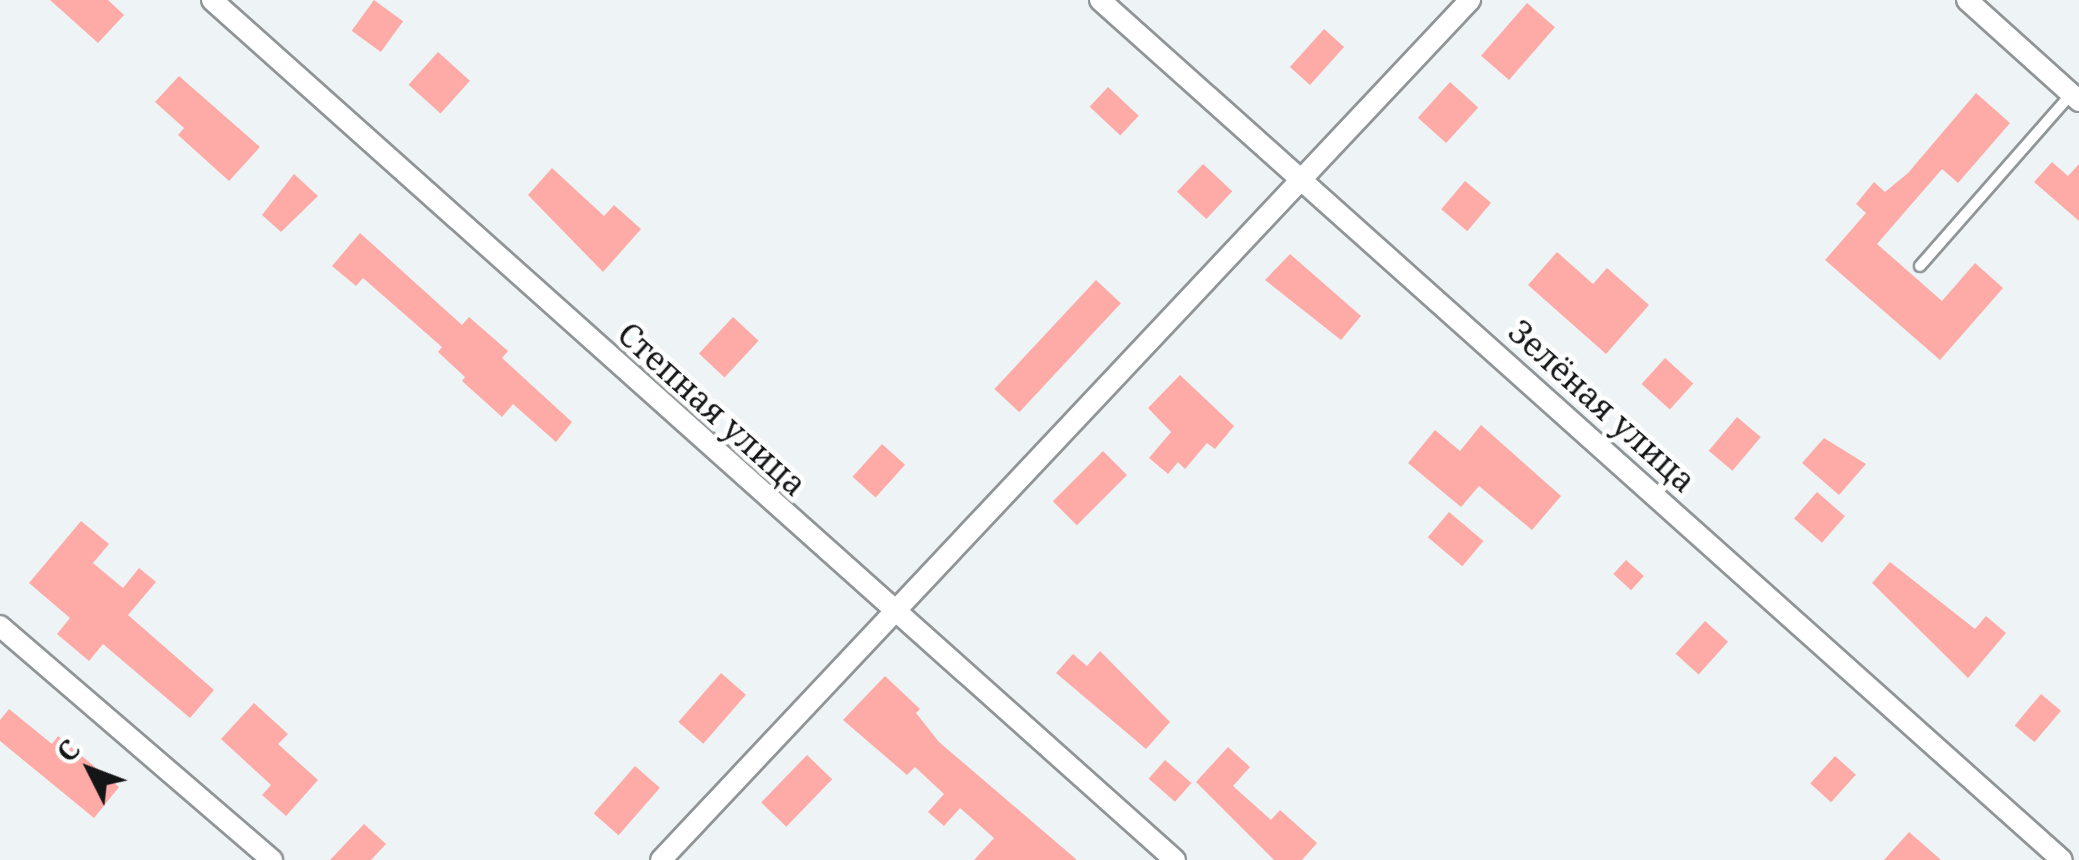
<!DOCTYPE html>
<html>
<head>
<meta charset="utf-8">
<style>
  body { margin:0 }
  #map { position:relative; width:2079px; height:860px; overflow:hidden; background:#eef4f6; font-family:"Noto Serif",serif }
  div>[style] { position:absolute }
  .building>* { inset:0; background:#feaba7; transform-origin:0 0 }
  .roads { filter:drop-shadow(2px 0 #909597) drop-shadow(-2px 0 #909597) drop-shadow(0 2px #909597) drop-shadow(0 -2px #909597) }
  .lane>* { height:10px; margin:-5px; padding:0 5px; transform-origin:5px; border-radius:5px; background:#fff }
  .street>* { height:20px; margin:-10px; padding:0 10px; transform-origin:10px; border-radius:10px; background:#fff }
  span { translate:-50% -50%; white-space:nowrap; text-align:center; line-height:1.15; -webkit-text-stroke:9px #fff; paint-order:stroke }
  .street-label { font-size:32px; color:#131516 }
  .north { position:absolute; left:40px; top:720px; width:100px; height:100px; -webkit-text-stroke:8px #fff; paint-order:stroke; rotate:312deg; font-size:28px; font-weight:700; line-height:40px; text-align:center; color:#131516 }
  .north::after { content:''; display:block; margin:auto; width:35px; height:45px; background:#131516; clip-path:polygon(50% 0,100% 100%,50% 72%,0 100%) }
</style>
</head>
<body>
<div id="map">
  <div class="building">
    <div style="clip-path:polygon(50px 0,108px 0,124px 15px,98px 43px)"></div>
    <div style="left:374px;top:0;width:36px;height:38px;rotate:36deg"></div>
    <div style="left:1527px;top:3px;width:37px;height:70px;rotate:41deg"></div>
    <div style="left:1324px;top:29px;width:27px;height:51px;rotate:42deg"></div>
    <div style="left:438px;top:52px;width:43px;height:44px;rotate:42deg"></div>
    <div style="clip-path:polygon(179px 76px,260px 147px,229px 181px,178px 135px,184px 128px,155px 102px)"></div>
    <div style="left:1450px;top:82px;width:38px;height:48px;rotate:42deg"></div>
    <div style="left:1108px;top:87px;width:42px;height:27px;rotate:43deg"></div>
    <div style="clip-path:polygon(1976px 93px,2010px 123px,1958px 183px,1942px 169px,1877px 244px,1942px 301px,1975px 263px,2003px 288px,1940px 360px,1825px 260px,1866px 213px,1856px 204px,1874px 182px,1885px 192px,1908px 173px)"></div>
    <div style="clip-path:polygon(2052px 162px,2068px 176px,2079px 164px,2079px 221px,2034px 182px)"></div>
    <div style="left:1203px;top:164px;width:40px;height:38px;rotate:43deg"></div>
    <div style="clip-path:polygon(552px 168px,604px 216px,614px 205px,641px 229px,603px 272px,528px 195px)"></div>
    <div style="clip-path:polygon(294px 174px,318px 196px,281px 232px,262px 215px)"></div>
    <div style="left:1465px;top:181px;width:34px;height:37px;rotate:40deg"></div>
    <div style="clip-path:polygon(360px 233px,462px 325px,469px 317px,508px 351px,502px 358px,572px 422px,556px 442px,513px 404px,502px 417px,462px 381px,465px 377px,438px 352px,442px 347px,363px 278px,356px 286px,332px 266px)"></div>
    <div style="clip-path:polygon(1557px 252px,1593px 284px,1607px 268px,1649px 305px,1606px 354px,1528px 285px)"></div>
    <div style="clip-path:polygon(1290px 254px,1361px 316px,1341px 340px,1265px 280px)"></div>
    <div style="left:1096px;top:280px;width:34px;height:149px;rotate:43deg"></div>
    <div style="left:733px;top:317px;width:35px;height:50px;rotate:43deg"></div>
    <div style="left:1665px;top:358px;width:38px;height:35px;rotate:42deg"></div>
    <div style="clip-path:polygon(1180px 375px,1234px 426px,1215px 449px,1207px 443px,1185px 469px,1178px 462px,1168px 474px,1149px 458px,1171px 432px,1148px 408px)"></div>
    <div style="left:1737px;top:417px;width:31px;height:44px;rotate:40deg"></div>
    <div style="clip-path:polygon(1481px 425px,1561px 496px,1532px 530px,1479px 486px,1461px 507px,1408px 463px,1435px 430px,1460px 451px)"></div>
    <div style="clip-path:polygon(1824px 438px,1866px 464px,1839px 495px,1802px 463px)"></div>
    <div style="left:882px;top:444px;width:31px;height:44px;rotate:42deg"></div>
    <div style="left:1103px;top:451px;width:34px;height:71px;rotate:45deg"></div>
    <div style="left:1817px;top:492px;width:37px;height:35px;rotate:41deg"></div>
    <div style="left:1449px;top:512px;width:45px;height:33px;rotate:40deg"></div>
    <div style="clip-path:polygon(81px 521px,109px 544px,93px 563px,123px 588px,139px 568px,156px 582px,128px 615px,214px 690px,190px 718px,103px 644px,89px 661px,57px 634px,70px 618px,29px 583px)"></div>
    <div style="left:1626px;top:560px;width:24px;height:19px;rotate:42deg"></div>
    <div style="clip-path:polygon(1890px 562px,1975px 629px,1986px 616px,2006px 633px,1968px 678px,1872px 583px)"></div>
    <div style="left:1705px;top:621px;width:31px;height:44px;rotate:42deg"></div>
    <div style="clip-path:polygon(1100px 651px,1170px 722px,1146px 749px,1056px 673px,1073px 654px,1087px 666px)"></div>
    <div style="left:721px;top:673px;width:33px;height:65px;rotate:41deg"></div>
    <div style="clip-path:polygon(885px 676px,920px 709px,916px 713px,939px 742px,1077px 860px,974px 860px,994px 838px,960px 808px,944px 826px,928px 812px,944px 794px,915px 767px,907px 775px,843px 720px)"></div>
    <div style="left:2041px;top:694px;width:26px;height:41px;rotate:40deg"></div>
    <div style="clip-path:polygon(254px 703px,288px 734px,278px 744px,318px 780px,286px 816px,262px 795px,271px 785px,221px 739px)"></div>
    <div style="clip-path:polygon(9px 709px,52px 744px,58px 736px,119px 787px,94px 818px,0 741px,0 720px)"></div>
    <div style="clip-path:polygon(1228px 747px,1250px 767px,1233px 786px,1271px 820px,1280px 810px,1317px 843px,1302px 860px,1274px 860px,1196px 782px)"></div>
    <div style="left:807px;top:755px;width:35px;height:66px;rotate:44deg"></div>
    <div style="left:1835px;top:756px;width:28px;height:37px;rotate:42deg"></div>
    <div style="left:1165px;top:760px;width:35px;height:25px;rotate:41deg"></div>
    <div style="left:635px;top:766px;width:33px;height:63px;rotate:41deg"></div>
    <div style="clip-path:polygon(364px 824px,386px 844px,371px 860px,330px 860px)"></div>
    <div style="clip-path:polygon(1909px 832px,1941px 860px,1884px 860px)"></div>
  </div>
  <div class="roads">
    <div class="lane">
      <div style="left:1920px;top:266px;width:229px;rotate:-48.7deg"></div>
    </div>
    <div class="street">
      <div style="left:212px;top:0;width:1291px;rotate:41.77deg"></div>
      <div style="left:1100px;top:0;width:1290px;rotate:41.8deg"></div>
      <div style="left:1967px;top:0;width:151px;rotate:42deg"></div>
      <div style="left:0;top:626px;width:359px;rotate:40.7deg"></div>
      <div style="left:661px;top:860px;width:1181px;rotate:-46.75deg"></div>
    </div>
  </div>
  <div class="street-label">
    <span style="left:1602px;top:406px;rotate:42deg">Зелёная улица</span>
    <span style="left:712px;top:409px;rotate:42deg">Степная улица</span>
  </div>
  <div class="north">С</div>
</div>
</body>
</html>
